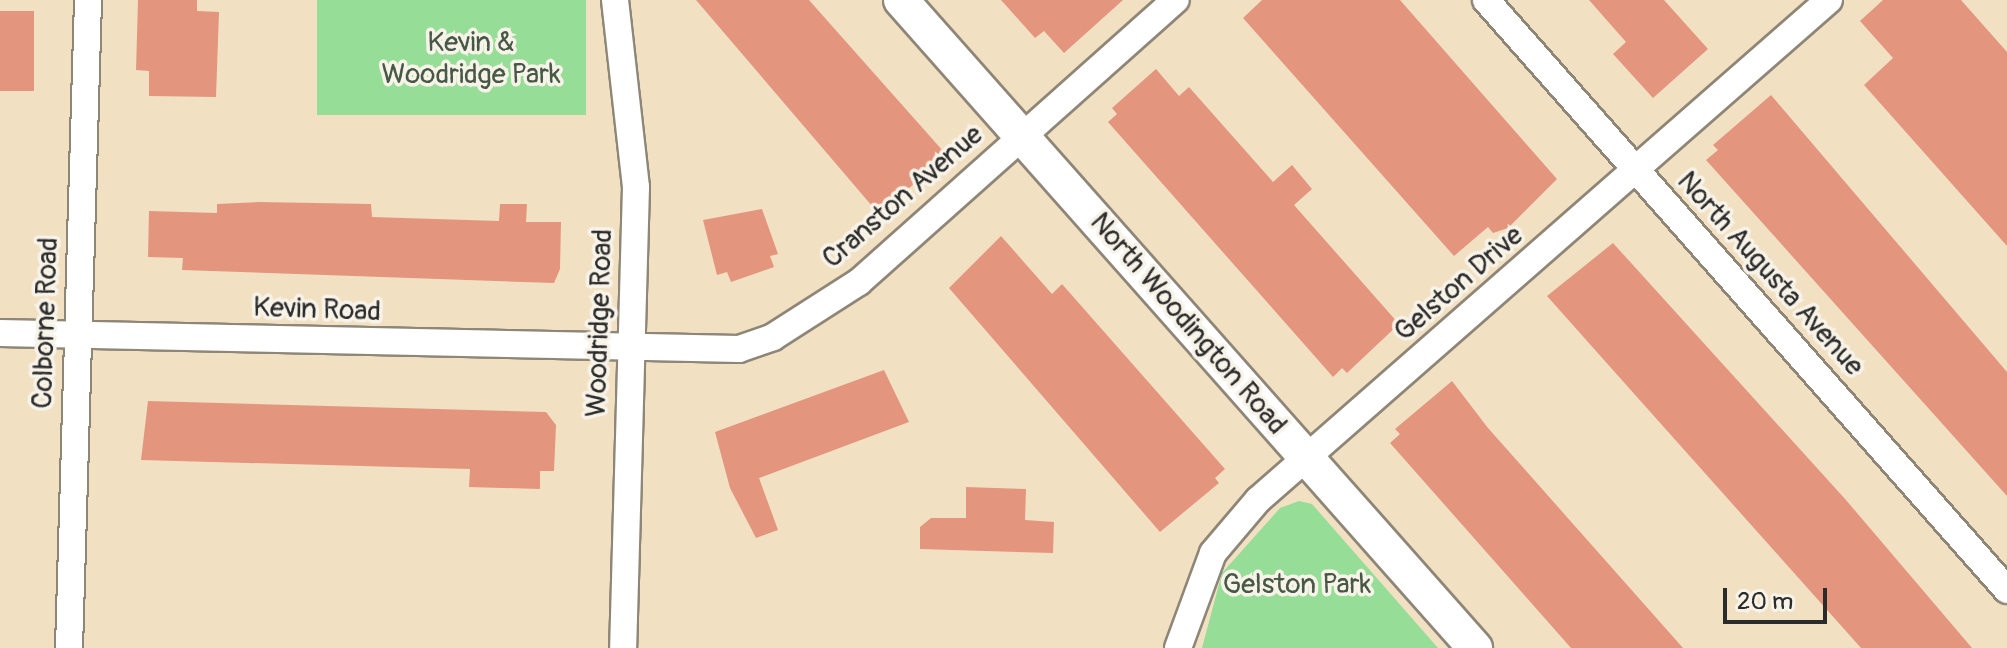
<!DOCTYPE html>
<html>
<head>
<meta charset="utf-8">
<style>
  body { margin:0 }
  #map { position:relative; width:2007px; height:648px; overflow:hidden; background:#f2e0c3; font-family:Pangolin,sans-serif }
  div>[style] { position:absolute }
  .green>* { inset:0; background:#96dd97; transform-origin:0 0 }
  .building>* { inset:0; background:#e3967d; transform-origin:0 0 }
  .roads { filter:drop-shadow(2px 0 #8e8677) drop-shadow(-2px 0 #8e8677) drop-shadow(0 2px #8e8677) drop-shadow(0 -2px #8e8677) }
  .minor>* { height:26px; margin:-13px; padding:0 13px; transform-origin:13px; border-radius:13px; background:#fff }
  .tertiary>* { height:34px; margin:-17px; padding:0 17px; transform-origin:17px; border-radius:17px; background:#fff }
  span { translate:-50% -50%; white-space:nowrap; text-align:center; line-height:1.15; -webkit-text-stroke:7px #f7f3e8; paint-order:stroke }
  .park-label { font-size:28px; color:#465846 }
  .street-label { font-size:28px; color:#2b2b2b }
  .scale { position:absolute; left:1723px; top:588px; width:104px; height:36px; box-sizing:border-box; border:4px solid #2b2b2b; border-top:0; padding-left:10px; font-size:24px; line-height:28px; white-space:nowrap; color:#2b2b2b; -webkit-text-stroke:6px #f7f3e8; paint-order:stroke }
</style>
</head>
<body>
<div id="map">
  <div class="green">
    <div style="left:317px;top:0;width:269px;height:115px"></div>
    <div style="clip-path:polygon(1299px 501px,1312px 504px,1438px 648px,1202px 648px,1222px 573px,1280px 508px)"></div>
  </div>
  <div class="building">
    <div style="clip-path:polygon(138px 0,197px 0,197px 11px,219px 12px,216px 97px,149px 96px,149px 71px,136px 70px)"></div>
    <div style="clip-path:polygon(696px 0,809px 0,943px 151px,934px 158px,939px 164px,878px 213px)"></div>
    <div style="clip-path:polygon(1001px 0,1123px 0,1064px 53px,1044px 31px,1035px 38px)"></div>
    <div style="clip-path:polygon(1262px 0,1400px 0,1557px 179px,1508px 228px,1493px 233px,1488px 227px,1454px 256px,1243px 18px)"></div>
    <div style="clip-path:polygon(1589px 0,1664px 0,1708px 49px,1653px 98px,1613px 54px,1626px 42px)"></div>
    <div style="clip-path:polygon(1883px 0,1961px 0,2007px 52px,2007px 246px,1864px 85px,1893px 58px,1860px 21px)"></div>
    <div style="left:0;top:11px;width:34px;height:80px"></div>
    <div style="clip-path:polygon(1156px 69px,1179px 96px,1189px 87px,1273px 182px,1292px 165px,1312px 189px,1294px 205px,1399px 324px,1347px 373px,1342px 368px,1333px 377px,1108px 122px,1117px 114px,1112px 108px)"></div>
    <div style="clip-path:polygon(1771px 95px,2007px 372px,2007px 496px,1706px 160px,1718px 150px,1713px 145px)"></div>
    <div style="clip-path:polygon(259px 202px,371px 204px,372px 217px,499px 221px,500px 204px,527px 204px,526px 222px,561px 222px,560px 269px,554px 283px,182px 270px,183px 258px,148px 257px,149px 211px,217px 213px,217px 204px)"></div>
    <div style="clip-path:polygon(762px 209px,778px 254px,770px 256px,774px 267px,731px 282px,727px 272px,717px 275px,703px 220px)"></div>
    <div style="clip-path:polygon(1001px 236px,1052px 294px,1062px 284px,1225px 469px,1215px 478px,1219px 483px,1160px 532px,949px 288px)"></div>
    <div style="clip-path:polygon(1613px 243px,1846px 500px,1972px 648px,1861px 648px,1612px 369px,1547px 296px)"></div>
    <div style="clip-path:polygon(884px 370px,909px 422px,759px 478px,778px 530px,756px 538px,730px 488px,715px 432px)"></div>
    <div style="clip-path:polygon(1452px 381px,1488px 428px,1683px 648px,1571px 648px,1390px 443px,1400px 434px,1395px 429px)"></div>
    <div style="clip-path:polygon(148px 401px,546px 412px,556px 425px,554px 471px,540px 471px,540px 489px,469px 487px,470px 469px,141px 460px)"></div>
    <div style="clip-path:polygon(966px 487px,1026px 489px,1025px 520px,1054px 522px,1053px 553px,920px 549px,920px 527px,931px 518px,966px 518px)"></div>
  </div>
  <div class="roads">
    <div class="minor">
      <div style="left:615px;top:0;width:188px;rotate:83.6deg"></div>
      <div style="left:636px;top:187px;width:461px;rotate:91.6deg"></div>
      <div style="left:1486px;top:0;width:787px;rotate:48.55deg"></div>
      <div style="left:0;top:333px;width:739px;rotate:1.24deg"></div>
      <div style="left:739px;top:349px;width:36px;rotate:-19deg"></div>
      <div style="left:773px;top:337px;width:102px;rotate:-32.6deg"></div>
      <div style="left:859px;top:282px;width:424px;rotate:-41.7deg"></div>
      <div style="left:69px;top:648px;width:648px;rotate:-88.32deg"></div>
      <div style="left:1178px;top:648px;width:101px;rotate:-69.8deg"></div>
      <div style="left:1213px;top:553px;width:70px;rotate:-49.7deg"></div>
      <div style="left:1258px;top:500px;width:759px;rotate:-41.21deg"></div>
    </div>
    <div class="tertiary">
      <div style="left:901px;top:0;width:866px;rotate:48.47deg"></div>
    </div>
  </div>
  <div class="park-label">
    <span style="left:471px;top:59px">Kevin &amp;<br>Woodridge Park</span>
    <span style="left:1297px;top:585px">Gelston Park</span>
  </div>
  <div class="street-label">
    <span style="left:903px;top:197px;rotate:-41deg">Cranston Avenue</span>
    <span style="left:1770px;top:274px;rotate:48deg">North Augusta Avenue</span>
    <span style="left:1459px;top:284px;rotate:-41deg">Gelston Drive</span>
    <span style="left:317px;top:310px;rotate:2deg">Kevin Road</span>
    <span style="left:46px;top:323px;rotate:-88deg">Colborne Road</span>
    <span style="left:600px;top:323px;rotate:-88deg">Woodridge Road</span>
    <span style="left:1188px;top:324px;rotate:49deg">North Woodington Road</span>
  </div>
  <div class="scale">20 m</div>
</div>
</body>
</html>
